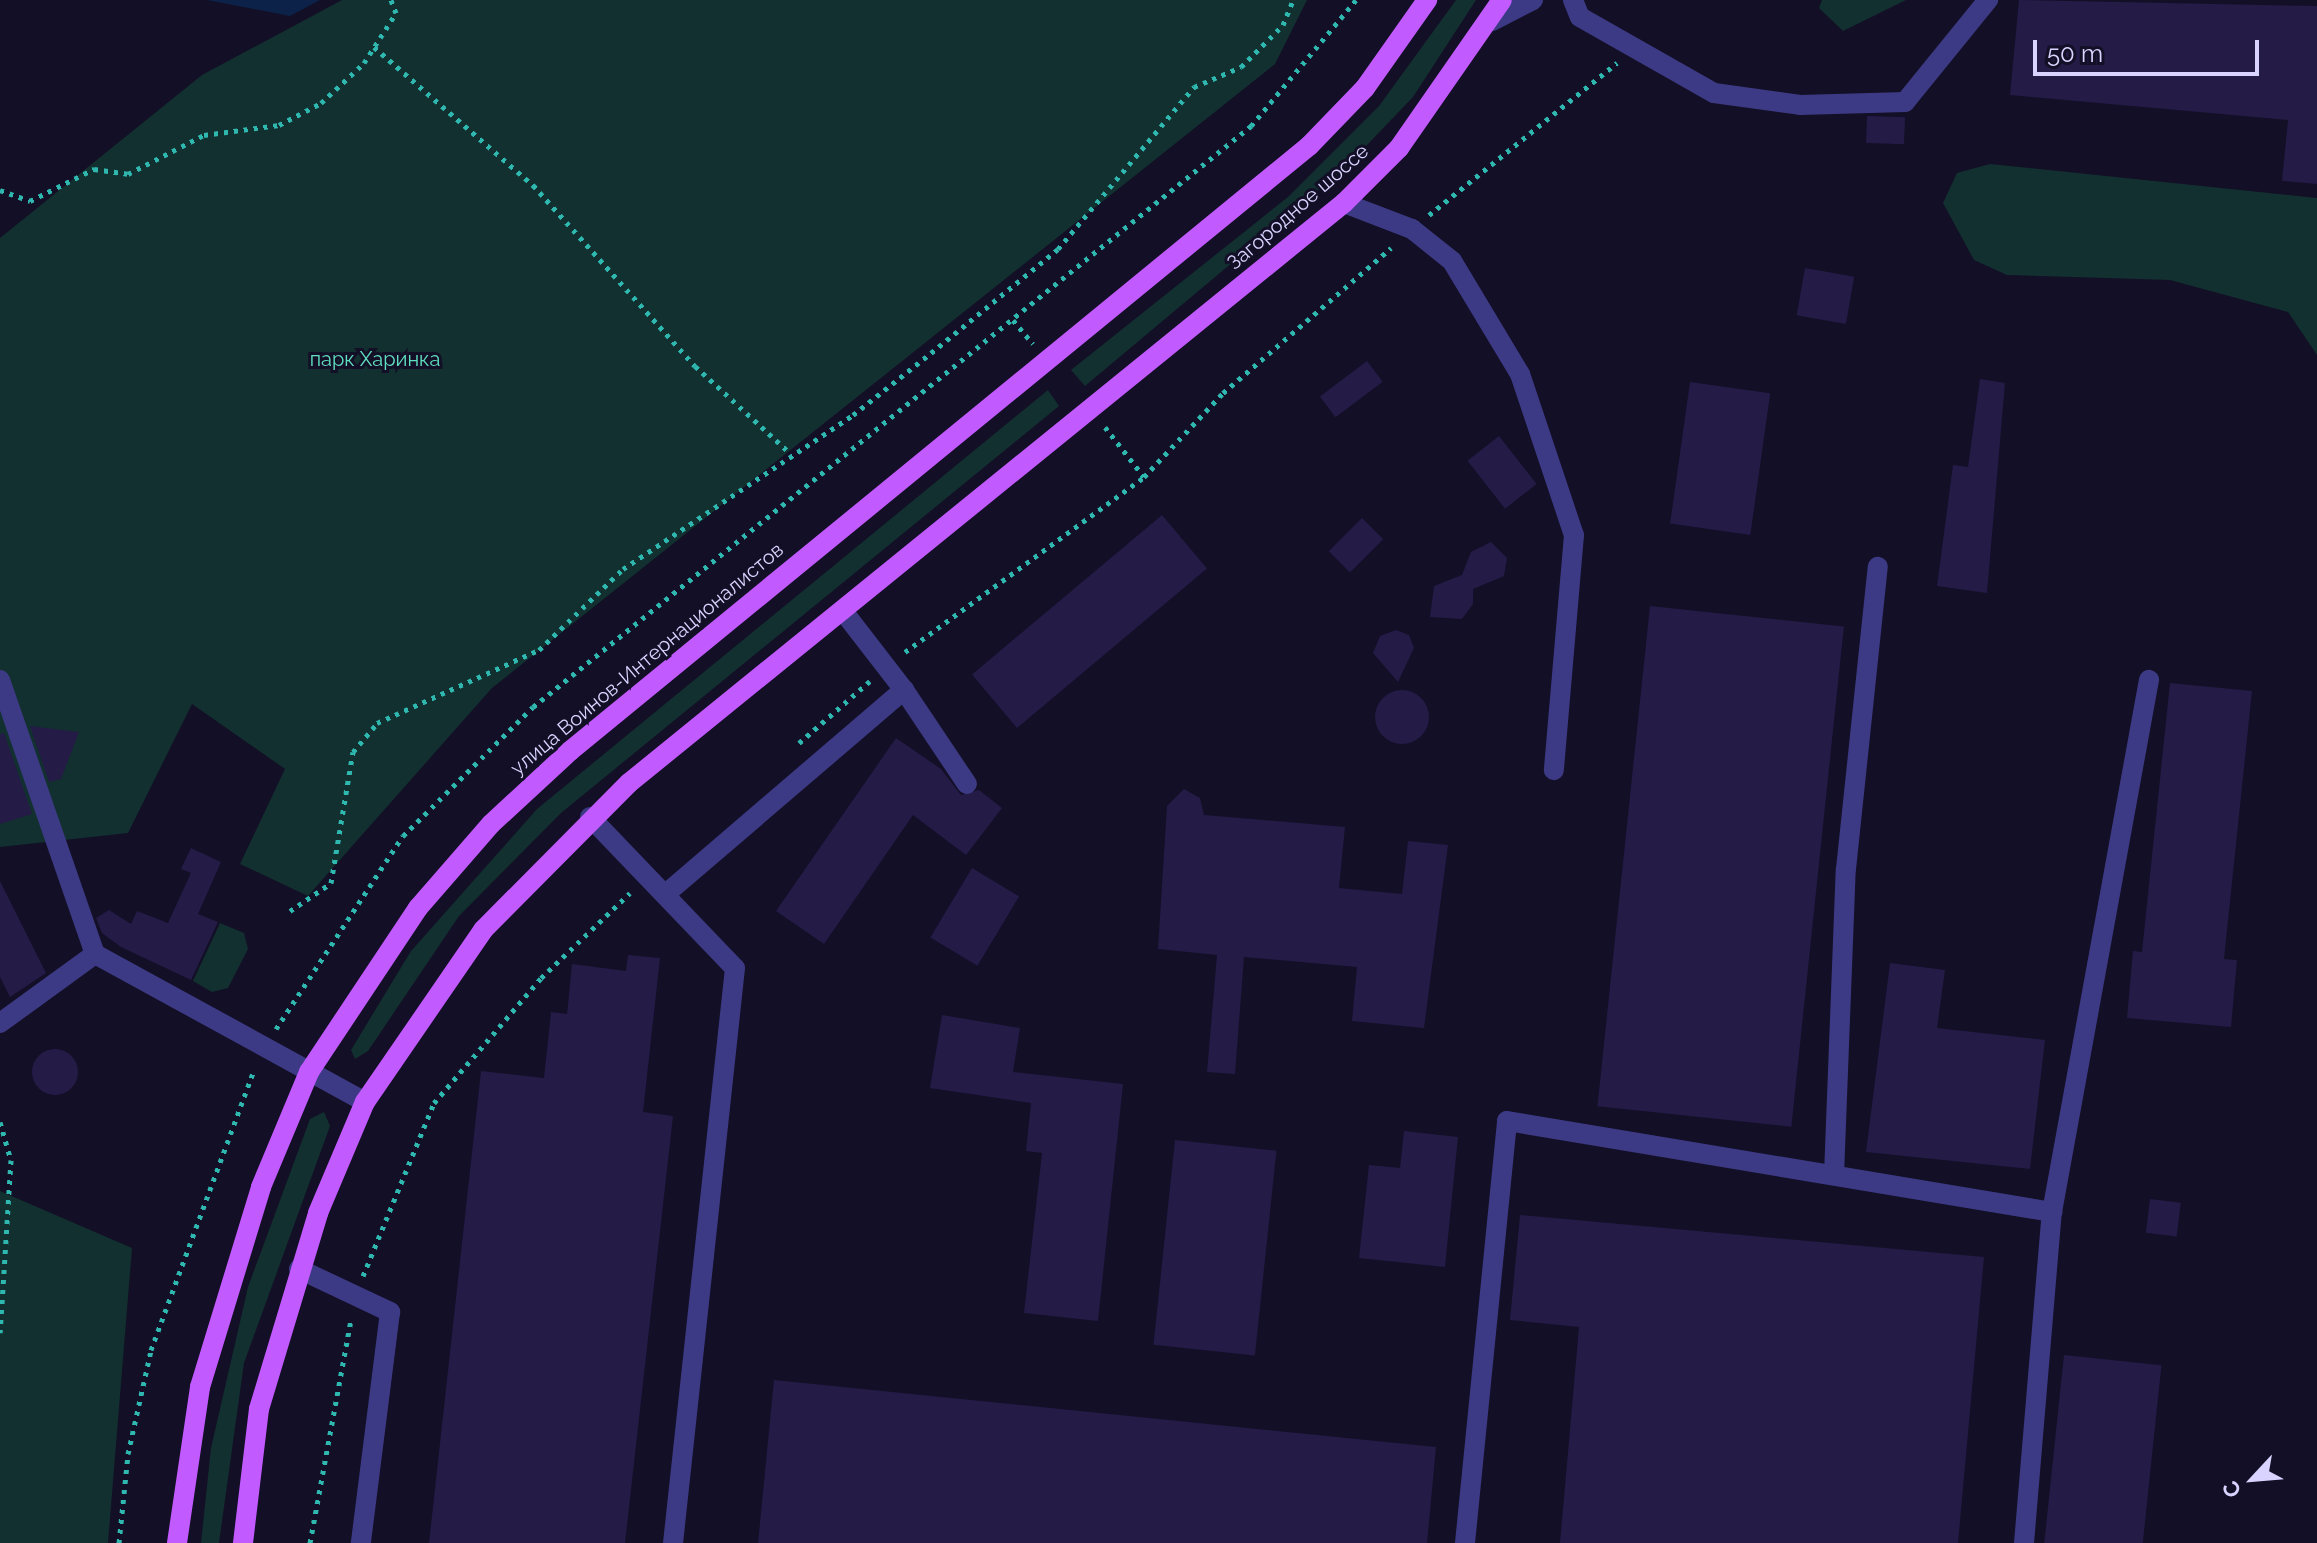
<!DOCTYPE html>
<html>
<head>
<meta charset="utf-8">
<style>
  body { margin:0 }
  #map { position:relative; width:2317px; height:1543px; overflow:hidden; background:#130f26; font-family:Raleway,sans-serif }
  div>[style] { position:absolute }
  .green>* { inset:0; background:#12302f }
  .water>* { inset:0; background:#0c2248 }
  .building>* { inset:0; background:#241b47; transform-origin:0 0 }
  .round { border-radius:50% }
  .path>* { height:5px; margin-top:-2.5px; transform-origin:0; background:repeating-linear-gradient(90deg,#2fb8b0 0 4px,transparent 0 10px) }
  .minor>* { height:20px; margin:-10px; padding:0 10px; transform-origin:10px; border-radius:10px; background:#3d3a85 }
  .major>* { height:20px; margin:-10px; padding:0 10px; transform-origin:10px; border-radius:10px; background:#c25bff }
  span { translate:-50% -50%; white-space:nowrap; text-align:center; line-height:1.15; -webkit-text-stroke:6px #130f26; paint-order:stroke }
  .street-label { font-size:20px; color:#d9d4ff }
  .park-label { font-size:20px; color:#5fe0c0 }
  .north { position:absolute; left:2213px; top:1439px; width:80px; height:80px; -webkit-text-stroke:6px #130f26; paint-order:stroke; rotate:244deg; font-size:22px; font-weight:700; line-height:32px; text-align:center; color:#d9d4ff }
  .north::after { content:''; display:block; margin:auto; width:28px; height:36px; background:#d9d4ff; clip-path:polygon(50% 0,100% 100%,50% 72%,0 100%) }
  .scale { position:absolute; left:2033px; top:40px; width:226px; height:36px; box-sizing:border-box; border:4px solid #d9d4ff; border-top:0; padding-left:10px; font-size:24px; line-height:28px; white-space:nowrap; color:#d9d4ff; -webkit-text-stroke:6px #130f26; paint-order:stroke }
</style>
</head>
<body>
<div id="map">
  <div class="green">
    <div style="clip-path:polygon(342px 0,1307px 0,1275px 64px,492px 688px,308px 896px,240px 864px,285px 769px,192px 704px,128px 833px,0 847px,0 238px,202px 75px)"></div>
    <div style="clip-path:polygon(1456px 0,1476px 0,1413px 97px,1344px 169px,1085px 386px,1071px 370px,1288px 197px,1379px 106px)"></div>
    <div style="clip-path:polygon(1822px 0,1906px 0,1843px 31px,1819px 8px)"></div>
    <div style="clip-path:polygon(1990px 164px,2317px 198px,2317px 355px,2288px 312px,2170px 280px,2007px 275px,1974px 260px,1943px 203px,1957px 173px)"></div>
    <div style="clip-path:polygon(1048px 390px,1059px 406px,561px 813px,459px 916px,368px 1051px,355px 1059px,351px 1050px,411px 951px,537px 809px)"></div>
    <div style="clip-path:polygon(220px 923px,244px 933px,248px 949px,228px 988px,212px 992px,193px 981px)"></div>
    <div style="clip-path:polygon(324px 1112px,330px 1126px,244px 1363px,219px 1543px,201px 1543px,211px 1448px,248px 1287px,310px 1119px)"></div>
    <div style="clip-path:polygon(0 1191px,132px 1248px,108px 1543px,0 1543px)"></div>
  </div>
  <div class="water">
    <div style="clip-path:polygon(207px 0,320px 0,290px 16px)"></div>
  </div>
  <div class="building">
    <div style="clip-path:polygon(2019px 0,2317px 6px,2317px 184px,2282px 181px,2288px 120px,2010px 95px)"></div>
    <div style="left:1867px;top:116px;width:38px;height:27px;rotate:2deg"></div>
    <div style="left:1805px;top:268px;width:50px;height:48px;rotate:10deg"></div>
    <div style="left:1367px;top:361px;width:26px;height:59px;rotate:53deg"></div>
    <div style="clip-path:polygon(1980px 379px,2005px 383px,1987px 593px,1937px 586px,1953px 465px,1968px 467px)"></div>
    <div style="left:1690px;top:382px;width:81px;height:143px;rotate:8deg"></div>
    <div style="left:1499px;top:436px;width:61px;height:40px;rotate:52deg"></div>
    <div style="left:1162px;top:515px;width:70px;height:248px;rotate:50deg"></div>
    <div style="left:1362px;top:518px;width:30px;height:47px;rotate:45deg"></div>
    <div style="clip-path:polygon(1491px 542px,1507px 558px,1504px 576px,1473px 589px,1473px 604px,1462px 619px,1430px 617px,1434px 586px,1462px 575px,1471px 552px)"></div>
    <div style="left:1650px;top:606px;width:195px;height:503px;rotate:6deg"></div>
    <div style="clip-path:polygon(1396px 630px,1409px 635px,1414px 648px,1398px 682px,1373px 653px,1380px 636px)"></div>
    <div style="clip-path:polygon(2170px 683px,2252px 691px,2224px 959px,2237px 960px,2231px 1027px,2127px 1018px,2133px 951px,2142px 952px)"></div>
    <div class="round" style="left:1375px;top:690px;width:54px;height:54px"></div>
    <div style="clip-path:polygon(30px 726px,79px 732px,61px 779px,49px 782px)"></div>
    <div style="clip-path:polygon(4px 733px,32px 814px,0 824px,0 734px)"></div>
    <div style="clip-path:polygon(896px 738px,941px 769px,961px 795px,979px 790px,1002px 808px,966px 855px,913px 815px,824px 944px,776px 911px)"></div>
    <div style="clip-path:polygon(1184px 789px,1200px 798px,1204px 815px,1345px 827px,1339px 888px,1402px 894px,1408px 841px,1448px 845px,1424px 1028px,1352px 1021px,1357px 967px,1244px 957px,1235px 1074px,1207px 1072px,1217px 955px,1158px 949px,1167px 806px)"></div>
    <div style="clip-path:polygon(191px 848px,221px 862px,198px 914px,218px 922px,191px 980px,121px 947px,102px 933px,96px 918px,109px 910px,131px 924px,137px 911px,168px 923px,191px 873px,181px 869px)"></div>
    <div style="left:972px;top:868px;width:55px;height:81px;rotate:31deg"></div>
    <div style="clip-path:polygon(0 881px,46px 973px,10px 997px,0 977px)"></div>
    <div style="clip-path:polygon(628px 955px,660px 958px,643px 1112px,673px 1116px,625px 1543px,429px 1543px,481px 1071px,544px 1078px,551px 1012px,567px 1014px,572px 964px,626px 971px)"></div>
    <div style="clip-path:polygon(1890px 963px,1945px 970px,1937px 1028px,2045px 1040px,2030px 1169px,1866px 1152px)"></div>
    <div style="clip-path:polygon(942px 1015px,1020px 1028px,1013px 1072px,1123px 1084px,1098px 1321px,1024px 1313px,1042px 1153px,1026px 1151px,1031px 1103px,930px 1088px)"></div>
    <div class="round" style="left:32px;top:1049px;width:46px;height:46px"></div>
    <div style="clip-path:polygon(1404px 1131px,1458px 1137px,1445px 1267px,1359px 1258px,1369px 1165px,1400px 1168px)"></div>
    <div style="left:1175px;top:1140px;width:102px;height:206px;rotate:6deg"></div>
    <div style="left:2150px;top:1199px;width:31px;height:34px;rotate:7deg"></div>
    <div style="clip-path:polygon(1520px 1215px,1984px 1257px,1958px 1543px,1560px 1543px,1579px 1327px,1510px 1320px)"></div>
    <div style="left:2064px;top:1355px;width:98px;height:189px;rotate:6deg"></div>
    <div style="clip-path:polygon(774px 1380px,1436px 1447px,1427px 1543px,758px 1543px)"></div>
  </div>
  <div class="path">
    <div style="left:374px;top:47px;width:211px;rotate:41deg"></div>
    <div style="left:533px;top:185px;width:243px;rotate:48.2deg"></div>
    <div style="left:695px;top:366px;width:130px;rotate:42.5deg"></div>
    <div style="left:0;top:190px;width:32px;rotate:20deg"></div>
    <div style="left:30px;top:201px;width:72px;rotate:-26.6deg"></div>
    <div style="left:94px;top:169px;width:34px;rotate:8deg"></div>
    <div style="left:128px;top:174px;width:85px;rotate:-27.2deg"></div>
    <div style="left:204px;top:135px;width:76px;rotate:-7.6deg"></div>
    <div style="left:279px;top:125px;width:47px;rotate:-27.6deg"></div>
    <div style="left:321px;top:103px;width:59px;rotate:-42.9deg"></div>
    <div style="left:364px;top:63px;width:59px;rotate:-57.4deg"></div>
    <div style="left:396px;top:13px;width:14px;rotate:-111deg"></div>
    <div style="left:1429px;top:215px;width:242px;rotate:-39deg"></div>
    <div style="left:1013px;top:320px;width:31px;rotate:50deg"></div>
    <div style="left:1105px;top:427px;width:63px;rotate:52deg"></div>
    <div style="left:905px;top:652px;width:296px;rotate:-36.2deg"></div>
    <div style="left:1144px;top:477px;width:115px;rotate:-46.8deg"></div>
    <div style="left:1223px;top:393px;width:222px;rotate:-40.8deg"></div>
    <div style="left:799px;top:743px;width:94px;rotate:-41.1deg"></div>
    <div style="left:290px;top:911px;width:50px;rotate:-34.3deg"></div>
    <div style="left:331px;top:883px;width:133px;rotate:-80.5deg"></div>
    <div style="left:353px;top:752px;width:38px;rotate:-50deg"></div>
    <div style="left:377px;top:723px;width:178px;rotate:-24.3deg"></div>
    <div style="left:539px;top:650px;width:117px;rotate:-44deg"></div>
    <div style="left:623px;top:569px;width:277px;rotate:-33.8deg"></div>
    <div style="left:853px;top:415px;width:100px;rotate:-38.5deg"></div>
    <div style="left:931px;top:353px;width:164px;rotate:-39.3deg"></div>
    <div style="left:1058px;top:249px;width:212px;rotate:-50deg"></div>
    <div style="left:1194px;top:87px;width:51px;rotate:-23.1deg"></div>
    <div style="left:1241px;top:67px;width:59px;rotate:-45deg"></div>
    <div style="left:1283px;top:25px;width:27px;rotate:-68deg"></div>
    <div style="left:276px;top:1029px;width:231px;rotate:-56.7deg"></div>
    <div style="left:403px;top:836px;width:183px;rotate:-44.8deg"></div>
    <div style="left:533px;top:707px;width:924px;rotate:-38.98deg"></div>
    <div style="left:1251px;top:126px;width:164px;rotate:-50.2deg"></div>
    <div style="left:0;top:1122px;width:40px;rotate:74deg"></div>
    <div style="left:11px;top:1160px;width:173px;rotate:93.6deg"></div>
    <div style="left:363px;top:1276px;width:187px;rotate:-67.7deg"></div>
    <div style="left:434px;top:1103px;width:165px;rotate:-49.4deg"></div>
    <div style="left:541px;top:978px;width:123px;rotate:-43.7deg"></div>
    <div style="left:119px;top:1543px;width:89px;rotate:-84.2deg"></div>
    <div style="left:128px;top:1454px;width:107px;rotate:-77.5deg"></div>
    <div style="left:151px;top:1350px;width:298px;rotate:-69.8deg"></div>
    <div style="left:310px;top:1543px;width:227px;rotate:-79.6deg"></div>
  </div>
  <div class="minor">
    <div style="left:1573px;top:0;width:18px;rotate:68deg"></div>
    <div style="left:1580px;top:17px;width:154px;rotate:29.6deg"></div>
    <div style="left:1714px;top:93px;width:87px;rotate:7.9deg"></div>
    <div style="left:1800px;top:105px;width:105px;rotate:-1.6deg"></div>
    <div style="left:1905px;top:102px;width:132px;rotate:-50.9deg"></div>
    <div style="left:1492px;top:21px;width:46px;rotate:-27.1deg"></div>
    <div style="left:1344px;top:203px;width:73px;rotate:20.9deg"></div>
    <div style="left:1412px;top:229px;width:51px;rotate:38.7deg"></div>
    <div style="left:1452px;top:261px;width:132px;rotate:59deg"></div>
    <div style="left:1520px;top:374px;width:170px;rotate:71.5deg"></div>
    <div style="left:1574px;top:535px;width:236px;rotate:94.9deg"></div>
    <div style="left:0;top:680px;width:290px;rotate:70.9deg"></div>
    <div style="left:904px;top:690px;width:113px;rotate:56.2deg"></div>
    <div style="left:590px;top:817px;width:209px;rotate:46.2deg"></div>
    <div style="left:735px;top:968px;width:578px;rotate:96.15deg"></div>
    <div style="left:668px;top:892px;width:311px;rotate:-40.6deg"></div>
    <div style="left:904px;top:690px;width:100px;rotate:-127.7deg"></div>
    <div style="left:0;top:1023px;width:117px;rotate:-36deg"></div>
    <div style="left:95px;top:954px;width:308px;rotate:28.7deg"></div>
    <div style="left:1834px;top:1175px;width:306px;rotate:-87.8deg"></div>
    <div style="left:1846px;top:869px;width:304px;rotate:-84deg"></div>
    <div style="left:299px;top:1269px;width:101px;rotate:25.3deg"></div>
    <div style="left:390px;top:1312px;width:233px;rotate:97.2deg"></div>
    <div style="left:1465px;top:1543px;width:424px;rotate:-84.3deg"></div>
    <div style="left:1507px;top:1121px;width:553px;rotate:9.48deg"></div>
    <div style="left:2024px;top:1543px;width:332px;rotate:-85.2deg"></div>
    <div style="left:2052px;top:1212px;width:541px;rotate:-79.67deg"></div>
  </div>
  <div class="major">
    <div style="left:177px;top:1543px;width:158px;rotate:-81.6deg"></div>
    <div style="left:200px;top:1387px;width:209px;rotate:-73deg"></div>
    <div style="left:261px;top:1187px;width:125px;rotate:-67.3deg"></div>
    <div style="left:309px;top:1072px;width:197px;rotate:-56.4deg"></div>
    <div style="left:418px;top:908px;width:111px;rotate:-49deg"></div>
    <div style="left:491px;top:824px;width:108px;rotate:-42.7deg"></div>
    <div style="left:570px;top:751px;width:955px;rotate:-39.31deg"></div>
    <div style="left:1309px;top:146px;width:81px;rotate:-46deg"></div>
    <div style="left:1365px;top:88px;width:108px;rotate:-54.8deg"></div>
    <div style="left:243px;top:1543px;width:135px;rotate:-83.2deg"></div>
    <div style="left:259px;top:1409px;width:205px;rotate:-73.2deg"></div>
    <div style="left:318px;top:1213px;width:121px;rotate:-67.1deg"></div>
    <div style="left:365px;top:1102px;width:209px;rotate:-55.5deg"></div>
    <div style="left:483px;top:930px;width:207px;rotate:-45.2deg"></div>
    <div style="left:629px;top:783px;width:921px;rotate:-39.05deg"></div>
    <div style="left:1344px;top:203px;width:78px;rotate:-45deg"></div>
    <div style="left:1399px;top:148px;width:180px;rotate:-55.2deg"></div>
  </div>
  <div class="street-label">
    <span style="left:1298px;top:207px;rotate:-41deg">Загородное шоссе</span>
    <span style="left:647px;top:659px;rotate:-40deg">улица Воинов-Интернационалистов</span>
  </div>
  <div class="park-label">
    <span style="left:375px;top:359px">парк Харинка</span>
  </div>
  <div class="north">С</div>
  <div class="scale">50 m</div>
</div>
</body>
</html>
